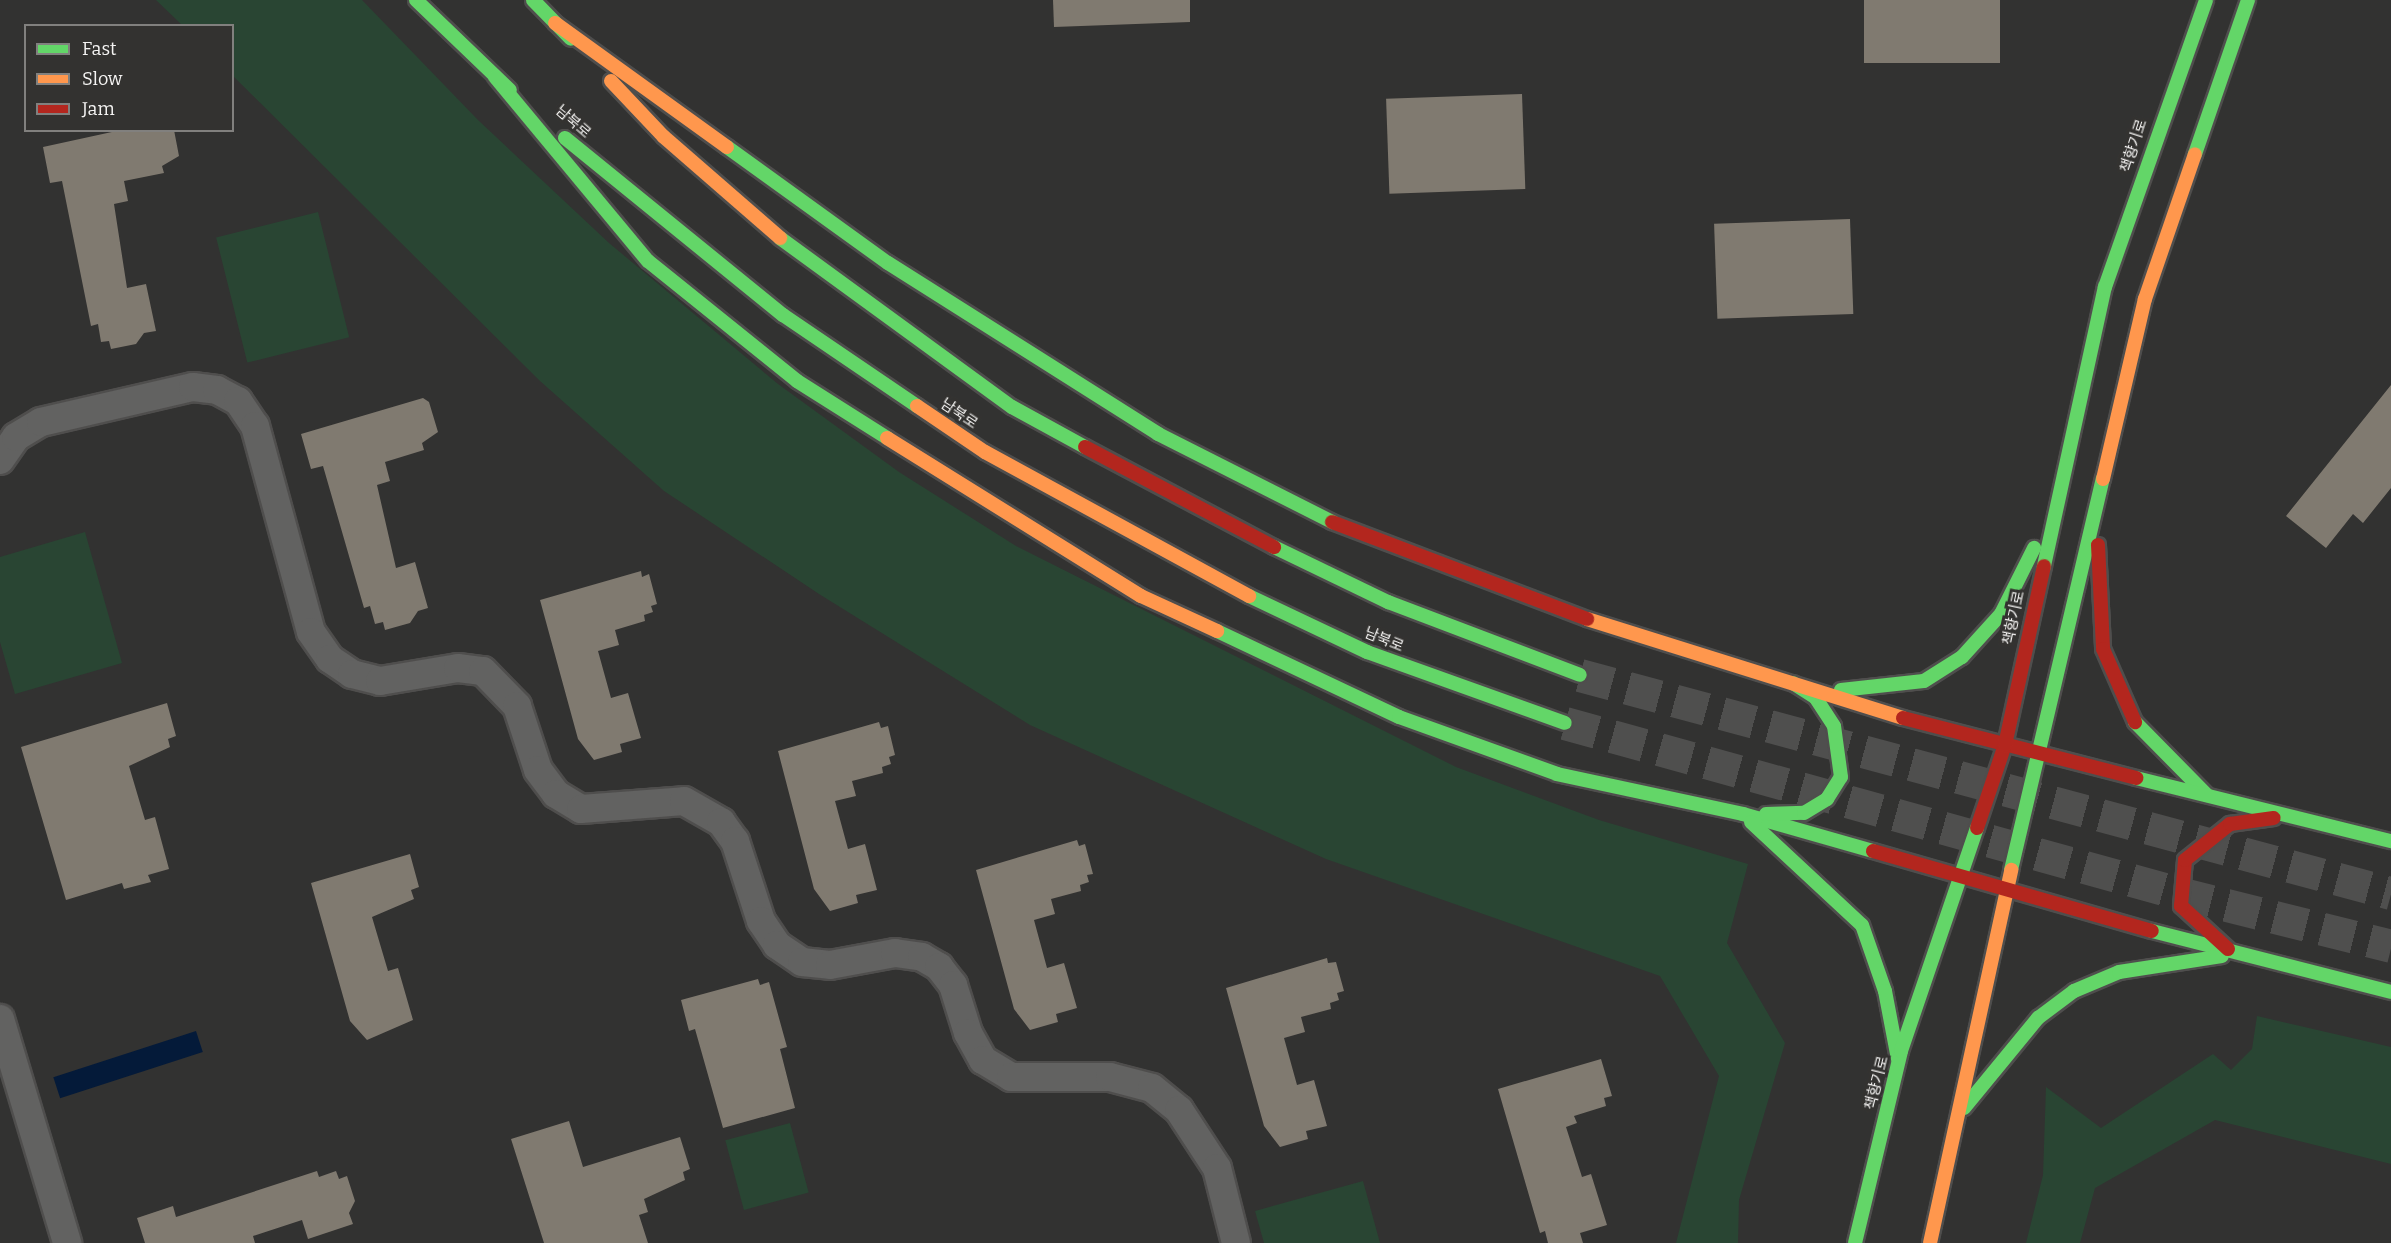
<!DOCTYPE html>
<html>
<head>
<meta charset="utf-8">
<style>
  body { margin:0 }
  #map { position:relative; width:2391px; height:1243px; overflow:hidden; background:#323231; font-family:Bitter,"Noto Sans KR",serif }
  div>[style] { position:absolute }
  .green>* { inset:0; background:#294533; transform-origin:0 0 }
  .water>* { inset:0; background:#041a39; transform-origin:0 0 }
  .building>* { inset:0; background:#807a70; transform-origin:0 0 }
  .secondary-tunnel>* { height:33px; margin-top:-16.5px; transform-origin:0; background:repeating-linear-gradient(90deg,#4f4f4e 0 33px,transparent 0 49px) }
  .roads { filter:drop-shadow(2px 0 #4f4e4d) drop-shadow(-2px 0 #4f4e4d) drop-shadow(0 2px #4f4e4d) drop-shadow(0 -2px #4f4e4d) }
  .street>* { height:28px; margin:-14px; padding:0 14px; transform-origin:14px; border-radius:14px; background:#626261 }
  .fast>* { height:14px; margin:-7px; padding:0 7px; transform-origin:7px; border-radius:7px; background:#63d668 }
  .slow>* { height:14px; margin:-7px; padding:0 7px; transform-origin:7px; border-radius:7px; background:#ff974d }
  .jam>* { height:14px; margin:-7px; padding:0 7px; transform-origin:7px; border-radius:7px; background:#b3261e }
  span { translate:-50% -50%; white-space:nowrap; text-align:center; line-height:1.15; -webkit-text-stroke:6px #333230; paint-order:stroke }
  .street-label { font-size:15px; color:#f5f4f3 }
  .legend { position:absolute; left:24px; top:24px; width:210px; height:108px; box-sizing:border-box; background:#333230; border:2px solid #81807e; margin:0; padding:8px 10px; list-style:none; font-size:18px; color:#f5f4f3 }
  .legend li { display:flex; align-items:center; gap:12px; height:30px }
  .legend b { width:30px; border:2px solid #81807e }
</style>
</head>
<body>
<div id="map">
  <div class="green">
    <div style="clip-path:polygon(156px 0,362px 0,478px 120px,609px 243px,778px 384px,899px 472px,1016px 546px,1456px 767px,1599px 820px,1748px 864px,1727px 943px,1785px 1043px,1739px 1200px,1738px 1243px,1676px 1243px,1719px 1076px,1660px 976px,1326px 859px,1030px 725px,819px 594px,664px 491px,540px 381px,233px 76px,232px 26px,182px 25px)"></div>
    <div style="left:318px;top:212px;width:129px;height:105px;rotate:76deg"></div>
    <div style="clip-path:polygon(85px 532px,122px 663px,15px 694px,0 642px,0 557px)"></div>
    <div style="clip-path:polygon(2257px 1016px,2391px 1047px,2391px 1164px,2215px 1120px,2095px 1188px,2080px 1243px,2026px 1243px,2043px 1175px,2046px 1087px,2101px 1128px,2213px 1054px,2231px 1070px,2252px 1049px)"></div>
    <div style="left:790px;top:1123px;width:72px;height:67px;rotate:75deg"></div>
    <div style="clip-path:polygon(1363px 1181px,1380px 1243px,1264px 1243px,1255px 1211px)"></div>
  </div>
  <div class="water">
    <div style="left:196px;top:1031px;width:22px;height:150px;rotate:72deg"></div>
  </div>
  <div class="building">
    <div style="clip-path:polygon(1053px 0,1190px 0,1190px 22px,1054px 27px)"></div>
    <div style="left:1864px;top:0;width:136px;height:63px"></div>
    <div style="left:1522px;top:94px;width:95px;height:136px;rotate:88deg"></div>
    <div style="clip-path:polygon(121px 130px,174px 130px,179px 156px,162px 166px,164px 173px,124px 181px,128px 201px,114px 204px,127px 288px,146px 284px,156px 331px,144px 333px,136px 344px,111px 349px,109px 341px,101px 342px,98px 324px,91px 326px,62px 181px,50px 183px,43px 147px)"></div>
    <div style="left:1850px;top:219px;width:95px;height:136px;rotate:88deg"></div>
    <div style="clip-path:polygon(2391px 385px,2391px 488px,2363px 523px,2353px 514px,2326px 548px,2286px 516px)"></div>
    <div style="clip-path:polygon(423px 398px,429px 402px,438px 432px,422px 443px,424px 450px,385px 462px,390px 481px,377px 485px,396px 568px,415px 562px,428px 608px,418px 611px,410px 623px,385px 630px,383px 622px,375px 624px,370px 606px,364px 608px,323px 466px,311px 469px,301px 434px)"></div>
    <div style="clip-path:polygon(641px 571px,642px 577px,649px 574px,657px 604px,651px 606px,653px 612px,644px 615px,645px 621px,615px 630px,619px 645px,598px 651px,611px 698px,628px 693px,641px 738px,620px 744px,622px 752px,594px 760px,578px 739px,540px 600px)"></div>
    <div style="clip-path:polygon(167px 703px,176px 736px,168px 739px,170px 747px,129px 766px,145px 820px,155px 817px,169px 869px,148px 875px,151px 882px,124px 889px,122px 883px,66px 900px,21px 747px)"></div>
    <div style="clip-path:polygon(879px 722px,881px 728px,888px 726px,895px 755px,889px 757px,891px 764px,882px 767px,883px 773px,852px 781px,856px 796px,835px 801px,848px 849px,865px 844px,877px 890px,856px 895px,858px 903px,830px 911px,814px 889px,778px 751px)"></div>
    <div style="clip-path:polygon(1077px 840px,1079px 846px,1085px 844px,1093px 874px,1087px 875px,1089px 882px,1080px 885px,1081px 891px,1051px 899px,1055px 914px,1034px 920px,1047px 968px,1064px 963px,1077px 1008px,1056px 1014px,1058px 1022px,1030px 1030px,1014px 1009px,976px 870px)"></div>
    <div style="clip-path:polygon(410px 854px,419px 887px,411px 890px,414px 899px,372px 917px,388px 971px,398px 968px,413px 1020px,367px 1040px,350px 1021px,311px 883px)"></div>
    <div style="clip-path:polygon(1327px 958px,1328px 963px,1336px 962px,1344px 991px,1337px 993px,1339px 1000px,1330px 1003px,1331px 1009px,1301px 1017px,1305px 1032px,1284px 1038px,1297px 1085px,1314px 1080px,1327px 1126px,1306px 1131px,1308px 1139px,1280px 1147px,1264px 1126px,1226px 988px)"></div>
    <div style="clip-path:polygon(758px 979px,760px 985px,769px 982px,787px 1047px,780px 1049px,795px 1108px,723px 1128px,695px 1029px,689px 1031px,681px 1000px)"></div>
    <div style="clip-path:polygon(1601px 1059px,1612px 1096px,1604px 1098px,1606px 1106px,1574px 1116px,1577px 1123px,1566px 1127px,1582px 1177px,1591px 1174px,1607px 1225px,1580px 1233px,1583px 1243px,1548px 1243px,1545px 1231px,1540px 1233px,1498px 1089px)"></div>
    <div style="clip-path:polygon(569px 1121px,583px 1167px,680px 1137px,690px 1169px,683px 1172px,685px 1180px,644px 1199px,648px 1212px,639px 1215px,648px 1243px,544px 1243px,511px 1139px)"></div>
    <div style="clip-path:polygon(317px 1171px,319px 1177px,336px 1171px,339px 1179px,347px 1176px,355px 1201px,349px 1213px,353px 1224px,308px 1239px,302px 1220px,253px 1236px,255px 1243px,145px 1243px,137px 1218px,173px 1206px,176px 1217px)"></div>
  </div>
  <div class="secondary-tunnel">
    <div style="left:1580px;top:675px;width:840px;rotate:15.05deg"></div>
    <div style="left:1565px;top:723px;width:637px;rotate:15.48deg"></div>
    <div style="left:2179px;top:893px;width:219px;rotate:14deg"></div>
  </div>
  <div class="roads">
    <div class="street">
      <div style="left:0;top:460px;width:28px;rotate:-55deg"></div>
      <div style="left:16px;top:437px;width:29px;rotate:-31deg"></div>
      <div style="left:41px;top:422px;width:156px;rotate:-13deg"></div>
      <div style="left:193px;top:387px;width:24px;rotate:7deg"></div>
      <div style="left:217px;top:390px;width:24px;rotate:28deg"></div>
      <div style="left:238px;top:401px;width:30px;rotate:56deg"></div>
      <div style="left:255px;top:426px;width:213px;rotate:74.8deg"></div>
      <div style="left:311px;top:632px;width:33px;rotate:55deg"></div>
      <div style="left:330px;top:659px;width:27px;rotate:34deg"></div>
      <div style="left:352px;top:674px;width:29px;rotate:14deg"></div>
      <div style="left:380px;top:681px;width:79px;rotate:-9.5deg"></div>
      <div style="left:458px;top:668px;width:25px;rotate:7deg"></div>
      <div style="left:483px;top:671px;width:49px;rotate:45.8deg"></div>
      <div style="left:517px;top:706px;width:67px;rotate:71.8deg"></div>
      <div style="left:538px;top:770px;width:30px;rotate:53deg"></div>
      <div style="left:556px;top:794px;width:29px;rotate:31deg"></div>
      <div style="left:581px;top:809px;width:103px;rotate:-4.4deg"></div>
      <div style="left:684px;top:801px;width:43px;rotate:29.6deg"></div>
      <div style="left:721px;top:822px;width:24px;rotate:54deg"></div>
      <div style="left:735px;top:841px;width:84px;rotate:72deg"></div>
      <div style="left:761px;top:921px;width:29px;rotate:56deg"></div>
      <div style="left:777px;top:945px;width:30px;rotate:34deg"></div>
      <div style="left:802px;top:962px;width:28px;rotate:6deg"></div>
      <div style="left:830px;top:965px;width:66px;rotate:-10.5deg"></div>
      <div style="left:895px;top:953px;width:27px;rotate:8deg"></div>
      <div style="left:922px;top:957px;width:20px;rotate:30deg"></div>
      <div style="left:939px;top:967px;width:23px;rotate:52deg"></div>
      <div style="left:953px;top:985px;width:50px;rotate:72.6deg"></div>
      <div style="left:968px;top:1033px;width:31px;rotate:61deg"></div>
      <div style="left:983px;top:1060px;width:33px;rotate:31deg"></div>
      <div style="left:1011px;top:1077px;width:99px"></div>
      <div style="left:1110px;top:1077px;width:43px;rotate:14.7deg"></div>
      <div style="left:1152px;top:1088px;width:35px;rotate:39deg"></div>
      <div style="left:1179px;top:1110px;width:69px;rotate:56.8deg"></div>
      <div style="left:1217px;top:1168px;width:77px;rotate:75.8deg"></div>
      <div style="left:0;top:1019px;width:234px;rotate:73.3deg"></div>
    </div>
    <div class="fast">
      <div style="left:416px;top:0;width:130px;rotate:43.8deg"></div>
      <div style="left:533px;top:0;width:54px;rotate:45.7deg"></div>
      <div style="left:495px;top:77px;width:239px;rotate:50.3deg"></div>
      <div style="left:648px;top:261px;width:191px;rotate:38.8deg"></div>
      <div style="left:797px;top:381px;width:107px;rotate:32.3deg"></div>
      <div style="left:565px;top:138px;width:281px;rotate:39.1deg"></div>
      <div style="left:783px;top:315px;width:162px;rotate:34.2deg"></div>
      <div style="left:727px;top:147px;width:198px;rotate:35.8deg"></div>
      <div style="left:888px;top:263px;width:320px;rotate:32.3deg"></div>
      <div style="left:1158px;top:434px;width:195px;rotate:26.8deg"></div>
      <div style="left:2195px;top:154px;width:163px;rotate:-71deg"></div>
      <div style="left:780px;top:238px;width:287px;rotate:36.1deg"></div>
      <div style="left:1012px;top:407px;width:83px;rotate:28.7deg"></div>
      <div style="left:1274px;top:547px;width:127px;rotate:25.8deg"></div>
      <div style="left:1388px;top:602px;width:205px;rotate:20.8deg"></div>
      <div style="left:2044px;top:566px;width:286px;rotate:-77.7deg"></div>
      <div style="left:2105px;top:287px;width:304px;rotate:-70.6deg"></div>
      <div style="left:1249px;top:596px;width:131px;rotate:25.4deg"></div>
      <div style="left:1367px;top:652px;width:210px;rotate:19.7deg"></div>
      <div style="left:1217px;top:631px;width:201px;rotate:25.3deg"></div>
      <div style="left:1399px;top:717px;width:168px;rotate:19.8deg"></div>
      <div style="left:1557px;top:774px;width:190px;rotate:12.1deg"></div>
      <div style="left:1743px;top:814px;width:135px;rotate:15.9deg"></div>
      <div style="left:1841px;top:690px;width:83px;rotate:-6.2deg"></div>
      <div style="left:1924px;top:681px;width:45px;rotate:-32.3deg"></div>
      <div style="left:1962px;top:657px;width:58px;rotate:-47.8deg"></div>
      <div style="left:2001px;top:614px;width:74px;rotate:-63.4deg"></div>
      <div style="left:2135px;top:722px;width:103px;rotate:45.4deg"></div>
      <div style="left:2136px;top:778px;width:263px;rotate:13.9deg"></div>
      <div style="left:1766px;top:814px;width:38px;rotate:-2deg"></div>
      <div style="left:1804px;top:813px;width:27px;rotate:-31deg"></div>
      <div style="left:1827px;top:799px;width:26px;rotate:-58deg"></div>
      <div style="left:1841px;top:777px;width:51px;rotate:-97.8deg"></div>
      <div style="left:1834px;top:726px;width:33px;rotate:-123deg"></div>
      <div style="left:1816px;top:698px;width:27px;rotate:-147deg"></div>
      <div style="left:1751px;top:822px;width:151px;rotate:42.9deg"></div>
      <div style="left:1862px;top:925px;width:70px;rotate:70.8deg"></div>
      <div style="left:1885px;top:991px;width:69px;rotate:79.2deg"></div>
      <div style="left:2011px;top:870px;width:402px;rotate:-76.8deg"></div>
      <div style="left:2152px;top:931px;width:247px;rotate:14.3deg"></div>
      <div style="left:1964px;top:1108px;width:117px;rotate:-50.6deg"></div>
      <div style="left:2038px;top:1018px;width:45px;rotate:-36.9deg"></div>
      <div style="left:2074px;top:991px;width:49px;rotate:-22.9deg"></div>
      <div style="left:2119px;top:972px;width:104px;rotate:-8.8deg"></div>
      <div style="left:1855px;top:1243px;width:197px;rotate:-76.5deg"></div>
      <div style="left:1901px;top:1051px;width:236px;rotate:-71.2deg"></div>
    </div>
    <div class="slow">
      <div style="left:555px;top:23px;width:212px;rotate:35.8deg"></div>
      <div style="left:611px;top:81px;width:77px;rotate:46.6deg"></div>
      <div style="left:664px;top:137px;width:154px;rotate:41deg"></div>
      <div style="left:917px;top:406px;width:82px;rotate:34.1deg"></div>
      <div style="left:985px;top:452px;width:301px;rotate:28.6deg"></div>
      <div style="left:887px;top:438px;width:299px;rotate:31.9deg"></div>
      <div style="left:1141px;top:596px;width:84px;rotate:24.7deg"></div>
      <div style="left:2103px;top:479px;width:185px;rotate:-76.9deg"></div>
      <div style="left:2145px;top:299px;width:153px;rotate:-71deg"></div>
      <div style="left:1587px;top:619px;width:331px;rotate:17.4deg"></div>
      <div style="left:1930px;top:1243px;width:382px;rotate:-77.7deg"></div>
    </div>
    <div class="jam">
      <div style="left:1085px;top:447px;width:214px;rotate:27.9deg"></div>
      <div style="left:1332px;top:522px;width:273px;rotate:20.8deg"></div>
      <div style="left:2098px;top:545px;width:104px;rotate:87.2deg"></div>
      <div style="left:2103px;top:649px;width:80px;rotate:66.3deg"></div>
      <div style="left:1903px;top:718px;width:241px;rotate:14.4deg"></div>
      <div style="left:1977px;top:828px;width:88px;rotate:-71.4deg"></div>
      <div style="left:2005px;top:745px;width:183px;rotate:-77.7deg"></div>
      <div style="left:1873px;top:851px;width:290px;rotate:16deg"></div>
      <div style="left:2228px;top:949px;width:64px;rotate:-137.5deg"></div>
      <div style="left:2181px;top:906px;width:46px;rotate:-85deg"></div>
      <div style="left:2185px;top:860px;width:58px;rotate:-38.7deg"></div>
      <div style="left:2230px;top:824px;width:44px;rotate:-7.8deg"></div>
    </div>
  </div>
  <div class="street-label">
    <span style="left:573px;top:122px;rotate:41deg">남북로</span>
    <span style="left:2134px;top:146px;rotate:-72deg">책향기로</span>
    <span style="left:959px;top:414px;rotate:34deg">남북로</span>
    <span style="left:2014px;top:618px;rotate:-78deg">책향기로</span>
    <span style="left:1384px;top:640px;rotate:22deg">남북로</span>
    <span style="left:1877px;top:1083px;rotate:-76deg">책향기로</span>
  </div>
  <ul class="legend">
  <li><b style="height:8px;background:#63d668"></b>Fast</li>
  <li><b style="height:8px;background:#ff974d"></b>Slow</li>
  <li><b style="height:8px;background:#b3261e"></b>Jam</li>
  </ul>
</div>
</body>
</html>
